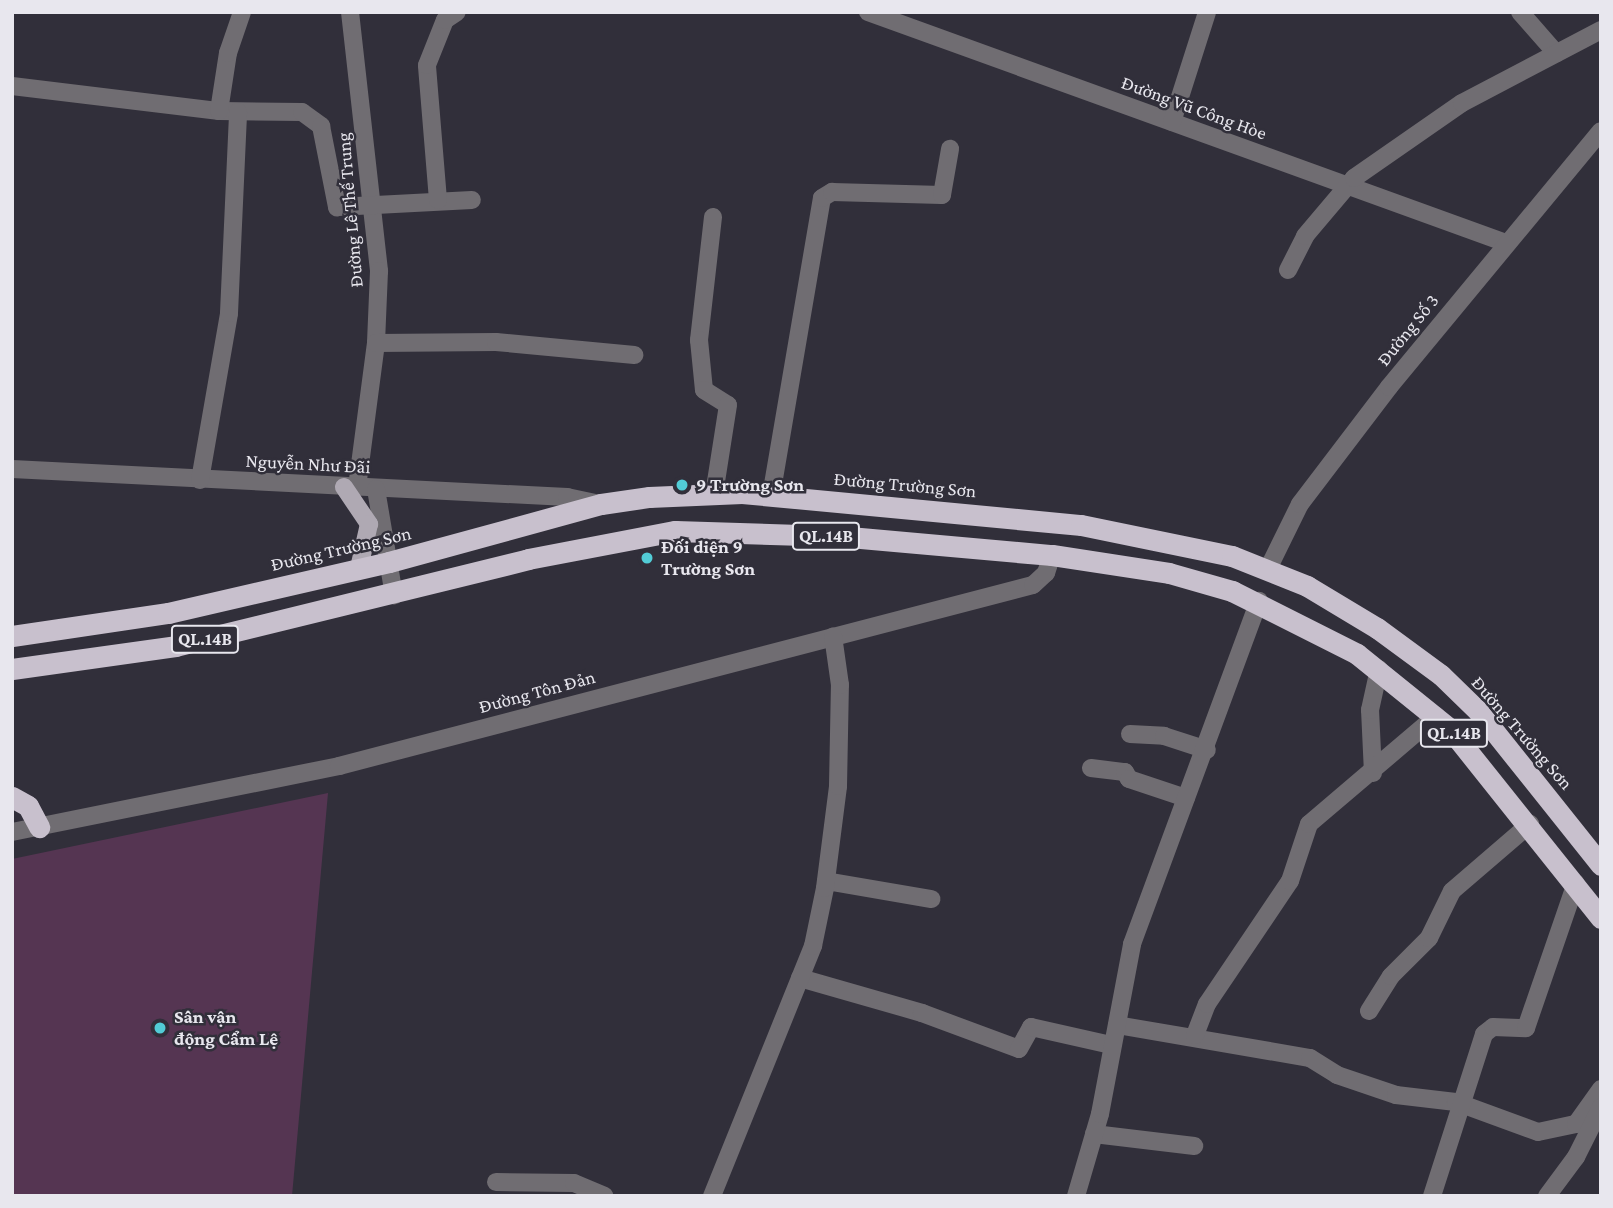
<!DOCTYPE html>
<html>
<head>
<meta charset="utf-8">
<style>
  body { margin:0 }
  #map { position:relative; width:1613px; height:1208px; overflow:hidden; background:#312f3a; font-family:"Crimson Pro",serif }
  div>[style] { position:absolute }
  .green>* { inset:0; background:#553552 }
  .minor>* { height:18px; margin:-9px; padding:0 9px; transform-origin:9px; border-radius:9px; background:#706d72 }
  .major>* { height:18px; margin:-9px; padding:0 9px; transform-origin:9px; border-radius:9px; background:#afa9b3 }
  .highway>* { height:21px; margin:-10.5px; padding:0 10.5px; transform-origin:10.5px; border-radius:10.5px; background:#c8c0cd }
  .dots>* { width:19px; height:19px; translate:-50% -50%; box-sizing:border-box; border:4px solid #312f3a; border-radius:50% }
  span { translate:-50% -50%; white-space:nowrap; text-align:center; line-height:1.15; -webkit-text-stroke:5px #312f3a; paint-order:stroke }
  .shield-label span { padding:2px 5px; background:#312f3a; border:2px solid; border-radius:5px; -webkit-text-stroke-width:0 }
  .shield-label { font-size:18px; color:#e8e7ee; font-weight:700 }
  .street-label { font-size:19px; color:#e8e7ee }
  .poi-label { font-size:19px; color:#e8e7ee; font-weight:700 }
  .left { translate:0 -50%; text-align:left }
  .frame { position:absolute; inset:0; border:14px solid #e8e7ee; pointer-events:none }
</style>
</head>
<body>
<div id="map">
  <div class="green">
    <div style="clip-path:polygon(328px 793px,292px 1196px,12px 1196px,12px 859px)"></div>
  </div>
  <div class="minor">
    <div style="left:350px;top:12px;width:261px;rotate:83.6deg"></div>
    <div style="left:379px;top:271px;width:72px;rotate:92.4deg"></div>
    <div style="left:376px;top:343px;width:145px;rotate:97.5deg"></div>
    <div style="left:868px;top:12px;width:679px;rotate:19.9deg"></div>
    <div style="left:1520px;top:12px;width:55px;rotate:48.7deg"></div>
    <div style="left:12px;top:86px;width:209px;rotate:6.9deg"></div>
    <div style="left:219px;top:111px;width:83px;rotate:0.7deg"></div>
    <div style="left:302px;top:112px;width:24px;rotate:36deg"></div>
    <div style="left:321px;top:126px;width:83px;rotate:78.8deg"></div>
    <div style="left:337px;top:207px;width:135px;rotate:-3deg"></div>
    <div style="left:219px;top:111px;width:59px;rotate:-81.2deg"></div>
    <div style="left:228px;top:53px;width:43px;rotate:-71.1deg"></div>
    <div style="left:1172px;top:122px;width:115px;rotate:-72.3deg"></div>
    <div style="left:438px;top:200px;width:135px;rotate:-94.7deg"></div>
    <div style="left:427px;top:65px;width:48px;rotate:-68.2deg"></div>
    <div style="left:445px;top:20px;width:14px;rotate:-34deg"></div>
    <div style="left:713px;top:217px;width:124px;rotate:96.5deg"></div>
    <div style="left:699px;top:340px;width:50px;rotate:84.3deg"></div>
    <div style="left:704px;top:390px;width:28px;rotate:32deg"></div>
    <div style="left:728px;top:405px;width:90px;rotate:98.9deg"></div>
    <div style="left:1288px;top:270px;width:38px;rotate:-63deg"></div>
    <div style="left:1305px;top:236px;width:76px;rotate:-49.8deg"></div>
    <div style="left:1354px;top:178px;width:131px;rotate:-34.8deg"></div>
    <div style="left:1462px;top:103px;width:157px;rotate:-27.7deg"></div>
    <div style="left:376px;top:343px;width:120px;rotate:-0.5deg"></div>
    <div style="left:496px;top:342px;width:139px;rotate:5.4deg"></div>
    <div style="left:12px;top:469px;width:556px;rotate:2.89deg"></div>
    <div style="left:567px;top:497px;width:35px;rotate:12deg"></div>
    <div style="left:200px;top:480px;width:169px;rotate:-80.1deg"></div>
    <div style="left:229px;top:313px;width:201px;rotate:-87.4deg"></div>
    <div style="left:376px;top:489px;width:108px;rotate:80.4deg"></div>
    <div style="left:771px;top:496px;width:302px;rotate:-80.3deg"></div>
    <div style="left:822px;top:198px;width:12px;rotate:-31deg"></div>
    <div style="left:832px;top:192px;width:110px;rotate:1.6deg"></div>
    <div style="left:942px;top:195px;width:47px;rotate:-80.1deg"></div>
    <div style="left:1268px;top:569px;width:72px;rotate:-63.8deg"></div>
    <div style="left:1300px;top:504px;width:147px;rotate:-52.7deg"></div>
    <div style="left:1389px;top:387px;width:332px;rotate:-50.4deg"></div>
    <div style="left:1130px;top:734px;width:34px;rotate:3deg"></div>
    <div style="left:1164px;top:736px;width:45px;rotate:18deg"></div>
    <div style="left:1091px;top:768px;width:34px;rotate:7deg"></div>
    <div style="left:1125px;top:772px;width:8px;rotate:60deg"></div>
    <div style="left:1129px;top:779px;width:60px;rotate:18.4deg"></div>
    <div style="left:1373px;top:773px;width:63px;rotate:-92.7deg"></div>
    <div style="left:1370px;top:710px;width:42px;rotate:-77.6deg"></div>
    <div style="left:12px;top:832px;width:334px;rotate:-11.4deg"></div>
    <div style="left:339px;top:766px;width:717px;rotate:-14.62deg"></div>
    <div style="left:1033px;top:585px;width:18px;rotate:-43deg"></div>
    <div style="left:1046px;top:573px;width:19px;rotate:-72deg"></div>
    <div style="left:826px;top:881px;width:107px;rotate:9.7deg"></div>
    <div style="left:800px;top:978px;width:127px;rotate:16deg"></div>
    <div style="left:922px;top:1013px;width:103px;rotate:20.4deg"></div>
    <div style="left:1019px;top:1049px;width:25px;rotate:-61deg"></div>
    <div style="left:1031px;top:1027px;width:82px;rotate:12.7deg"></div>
    <div style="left:1369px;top:1011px;width:41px;rotate:-57.8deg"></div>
    <div style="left:1391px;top:976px;width:54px;rotate:-45deg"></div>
    <div style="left:1429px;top:938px;width:52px;rotate:-63.9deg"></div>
    <div style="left:1452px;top:891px;width:103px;rotate:-40.7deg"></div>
    <div style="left:1117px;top:1025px;width:196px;rotate:9.7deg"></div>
    <div style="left:1310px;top:1058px;width:32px;rotate:32deg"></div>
    <div style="left:1337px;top:1075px;width:62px;rotate:18.7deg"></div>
    <div style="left:1396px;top:1095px;width:60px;rotate:6.7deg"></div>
    <div style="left:1456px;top:1102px;width:87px;rotate:20.1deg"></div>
    <div style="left:1538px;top:1132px;width:39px;rotate:-12deg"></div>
    <div style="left:1576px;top:1124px;width:43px;rotate:-54.5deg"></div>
    <div style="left:1195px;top:1035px;width:33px;rotate:-69deg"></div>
    <div style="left:1207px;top:1004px;width:148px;rotate:-56deg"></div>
    <div style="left:1290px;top:881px;width:60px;rotate:-71.6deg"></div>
    <div style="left:1309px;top:824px;width:167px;rotate:-40.4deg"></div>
    <div style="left:1094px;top:1134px;width:101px;rotate:6.8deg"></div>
    <div style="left:496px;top:1182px;width:78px;rotate:0.7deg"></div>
    <div style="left:574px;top:1183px;width:33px;rotate:23deg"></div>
    <div style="left:712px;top:1196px;width:270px;rotate:-68deg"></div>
    <div style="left:813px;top:946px;width:59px;rotate:-78.3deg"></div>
    <div style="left:825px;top:888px;width:103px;rotate:-82.7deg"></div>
    <div style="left:838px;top:786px;width:101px;rotate:-88.9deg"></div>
    <div style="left:840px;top:685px;width:49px;rotate:-98.1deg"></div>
    <div style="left:1076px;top:1196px;width:85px;rotate:-73.7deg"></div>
    <div style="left:1100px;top:1114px;width:173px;rotate:-79.3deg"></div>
    <div style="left:1132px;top:944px;width:366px;rotate:-69.7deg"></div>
    <div style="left:1432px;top:1196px;width:170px;rotate:-72.2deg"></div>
    <div style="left:1484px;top:1034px;width:11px;rotate:-38deg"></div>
    <div style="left:1493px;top:1027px;width:33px;rotate:2deg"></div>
    <div style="left:1526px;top:1028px;width:153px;rotate:-71deg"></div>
    <div style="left:1547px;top:1196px;width:49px;rotate:-53.4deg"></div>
    <div style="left:1576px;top:1157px;width:56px;rotate:-63.4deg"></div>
  </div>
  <div class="major">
    <div style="left:344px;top:487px;width:45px;rotate:56deg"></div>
    <div style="left:369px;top:524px;width:45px;rotate:102.8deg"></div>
  </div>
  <div class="highway">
    <div style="left:12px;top:636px;width:158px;rotate:-8.4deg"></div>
    <div style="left:168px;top:613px;width:227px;rotate:-13deg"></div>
    <div style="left:389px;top:562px;width:220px;rotate:-15.3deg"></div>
    <div style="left:601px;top:504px;width:49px;rotate:-8.3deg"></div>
    <div style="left:649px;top:497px;width:93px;rotate:-2.5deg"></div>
    <div style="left:742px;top:493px;width:341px;rotate:5.4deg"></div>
    <div style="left:1081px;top:525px;width:154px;rotate:11.6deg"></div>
    <div style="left:1232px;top:556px;width:81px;rotate:21.8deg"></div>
    <div style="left:1307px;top:586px;width:82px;rotate:31deg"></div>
    <div style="left:1377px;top:628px;width:79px;rotate:36.3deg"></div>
    <div style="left:1441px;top:675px;width:52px;rotate:44.2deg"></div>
    <div style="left:1478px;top:711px;width:197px;rotate:51.4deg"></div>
    <div style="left:12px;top:669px;width:165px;rotate:-8deg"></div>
    <div style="left:175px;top:646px;width:364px;rotate:-13.8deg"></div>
    <div style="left:528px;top:559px;width:150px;rotate:-10.8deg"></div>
    <div style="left:675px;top:531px;width:163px;rotate:1.8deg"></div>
    <div style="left:838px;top:536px;width:215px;rotate:5.1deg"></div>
    <div style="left:1052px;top:555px;width:118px;rotate:8.7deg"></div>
    <div style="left:1169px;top:573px;width:66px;rotate:15.9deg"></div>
    <div style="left:1232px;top:591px;width:140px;rotate:26.7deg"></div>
    <div style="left:1357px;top:654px;width:119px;rotate:38.9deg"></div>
    <div style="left:1450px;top:729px;width:242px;rotate:51.4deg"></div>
    <div style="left:12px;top:797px;width:18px;rotate:29deg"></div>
    <div style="left:28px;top:806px;width:24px;rotate:62deg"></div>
  </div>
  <div class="dots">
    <div style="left:682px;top:485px;background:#52ccd6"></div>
    <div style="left:647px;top:558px;background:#52ccd6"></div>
    <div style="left:160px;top:1028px;background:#52ccd6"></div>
  </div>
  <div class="shield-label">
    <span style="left:826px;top:536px">QL.14B</span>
    <span style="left:205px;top:639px">QL.14B</span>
    <span style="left:1454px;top:733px">QL.14B</span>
  </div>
  <div class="street-label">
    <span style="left:1194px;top:108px;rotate:20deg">Đường Vũ Công Hòe</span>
    <span style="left:350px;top:210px;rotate:-95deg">Đường Lê Thế Trung</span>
    <span style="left:1408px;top:330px;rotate:-51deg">Đường Số 3</span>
    <span style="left:308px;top:464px;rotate:3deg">Nguyễn Như Đãi</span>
    <span style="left:905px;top:485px;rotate:5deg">Đường Trường Sơn</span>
    <span style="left:341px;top:549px;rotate:-13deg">Đường Trường Sơn</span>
    <span style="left:537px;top:692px;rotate:-15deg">Đường Tôn Đản</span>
    <span style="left:1522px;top:733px;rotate:49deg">Đường Trường Sơn</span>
  </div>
  <div class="poi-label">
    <span class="left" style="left:696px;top:485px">9 Trường Sơn</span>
    <span class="left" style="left:661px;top:558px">Đối diện 9<br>Trường Sơn</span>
    <span class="left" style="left:174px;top:1028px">Sân vận<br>động Cẩm Lệ</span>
  </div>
  <div class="frame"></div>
</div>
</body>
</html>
